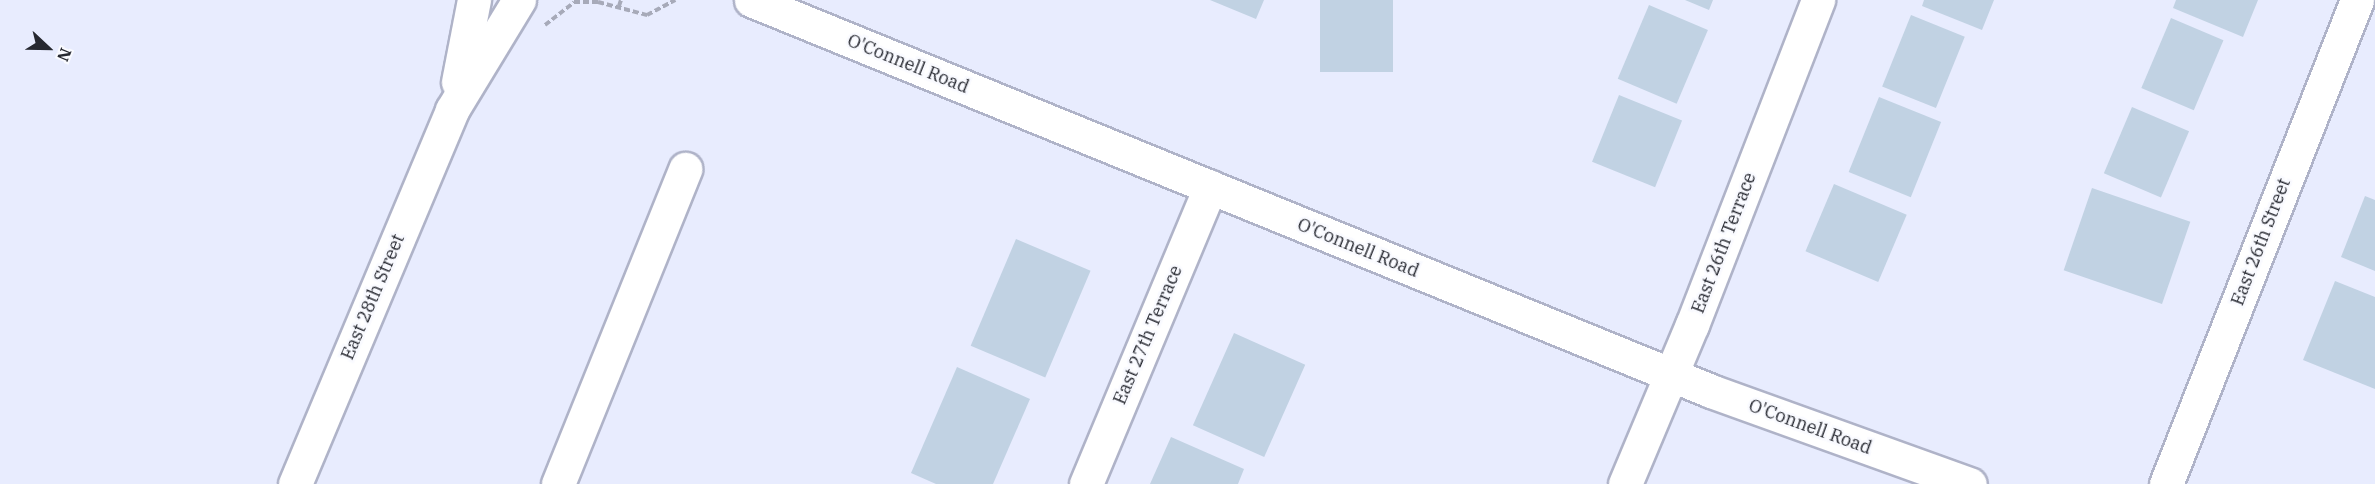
<!DOCTYPE html>
<html>
<head>
<meta charset="utf-8">
<style>
  body { margin:0 }
  #map { position:relative; width:2375px; height:484px; overflow:hidden; background:#e8ecfe; font-family:"IBM Plex Serif",serif }
  div>[style] { position:absolute }
  .building>* { inset:0; background:#c1d2e3; transform-origin:0 0 }
  .path>* { height:4px; margin-top:-2px; transform-origin:0; background:repeating-linear-gradient(90deg,#a7aab9 0 6px,transparent 0 9px) }
  .roads { filter:drop-shadow(2px 0 #afb3c8) drop-shadow(-2px 0 #afb3c8) drop-shadow(0 2px #afb3c8) drop-shadow(0 -2px #afb3c8) }
  .minor>* { height:33px; margin:-16.5px; padding:0 16.5px; transform-origin:16.5px; border-radius:16.5px; background:#fff }
  span { translate:-50% -50%; white-space:nowrap; text-align:center; line-height:1.15; -webkit-text-stroke:5px #f9faff; paint-order:stroke }
  .street-label { font-size:18px; color:#262830 }
  .north { position:absolute; left:18px; top:18px; width:60px; height:60px; -webkit-text-stroke:4px #f9faff; paint-order:stroke; rotate:112deg; font-size:16px; font-weight:700; line-height:24px; text-align:center; color:#262830 }
  .north::after { content:''; display:block; margin:auto; width:21px; height:27px; background:#262830; clip-path:polygon(50% 0,100% 100%,50% 72%,0 100%) }
</style>
</head>
<body>
<div id="map">
  <div class="building">
    <div style="clip-path:polygon(1210px 0,1264px 0,1256px 19px)"></div>
    <div style="left:1320px;top:0;width:73px;height:72px"></div>
    <div style="clip-path:polygon(1685px 0,1713px 0,1709px 10px)"></div>
    <div style="clip-path:polygon(1924px 0,1994px 0,1982px 30px,1922px 6px)"></div>
    <div style="clip-path:polygon(2176px 0,2258px 0,2243px 37px,2173px 8px)"></div>
    <div style="left:1649px;top:5px;width:64px;height:80px;rotate:23deg"></div>
    <div style="left:1911px;top:15px;width:58px;height:77px;rotate:22deg"></div>
    <div style="left:2171px;top:18px;width:57px;height:76px;rotate:23deg"></div>
    <div style="left:1619px;top:95px;width:68px;height:72px;rotate:22deg"></div>
    <div style="left:1879px;top:97px;width:67px;height:81px;rotate:22deg"></div>
    <div style="left:2132px;top:107px;width:62px;height:72px;rotate:23deg"></div>
    <div style="left:1834px;top:184px;width:79px;height:73px;rotate:23deg"></div>
    <div style="left:2092px;top:188px;width:104px;height:87px;rotate:19deg"></div>
    <div style="clip-path:polygon(2365px 196px,2375px 200px,2375px 271px,2341px 257px)"></div>
    <div style="left:1016px;top:239px;width:81px;height:116px;rotate:23deg"></div>
    <div style="clip-path:polygon(2335px 281px,2375px 297px,2375px 389px,2303px 360px)"></div>
    <div style="left:1234px;top:333px;width:78px;height:101px;rotate:24deg"></div>
    <div style="clip-path:polygon(957px 367px,1030px 399px,993px 484px,936px 484px,911px 473px)"></div>
    <div style="clip-path:polygon(1171px 437px,1244px 469px,1238px 484px,1150px 484px)"></div>
  </div>
  <div class="path">
    <div style="left:619px;top:6px;width:6px;rotate:-72deg"></div>
    <div style="left:545px;top:25px;width:37px;rotate:-38deg"></div>
    <div style="left:574px;top:2px;width:24px"></div>
    <div style="left:598px;top:2px;width:51px;rotate:14.9deg"></div>
    <div style="left:647px;top:15px;width:32px;rotate:-28deg"></div>
  </div>
  <div class="roads">
    <div class="minor">
      <div style="left:751px;top:0;width:1037px;rotate:22.16deg"></div>
      <div style="left:1711px;top:391px;width:275px;rotate:19.8deg"></div>
      <div style="left:458px;top:82px;width:84px;rotate:-79deg"></div>
      <div style="left:295px;top:484px;width:406px;rotate:-67.2deg"></div>
      <div style="left:452px;top:110px;width:129px;rotate:-58.7deg"></div>
      <div style="left:558px;top:484px;width:340px;rotate:-68deg"></div>
      <div style="left:1086px;top:484px;width:322px;rotate:-67.3deg"></div>
      <div style="left:1625px;top:484px;width:173px;rotate:-67.2deg"></div>
      <div style="left:1692px;top:325px;width:349px;rotate:-68.8deg"></div>
      <div style="left:2166px;top:484px;width:520px;rotate:-68.46deg"></div>
    </div>
  </div>
  <div class="street-label">
    <span style="left:908px;top:64px;rotate:22deg">O'Connell Road</span>
    <span style="left:2261px;top:242px;rotate:-69deg">East 26th Street</span>
    <span style="left:1724px;top:243px;rotate:-69deg">East 26th Terrace</span>
    <span style="left:1358px;top:248px;rotate:22deg">O'Connell Road</span>
    <span style="left:373px;top:297px;rotate:-67deg">East 28th Street</span>
    <span style="left:1148px;top:335px;rotate:-67deg">East 27th Terrace</span>
    <span style="left:1810px;top:427px;rotate:20deg">O'Connell Road</span>
  </div>
  <div class="north">N</div>
</div>
</body>
</html>
